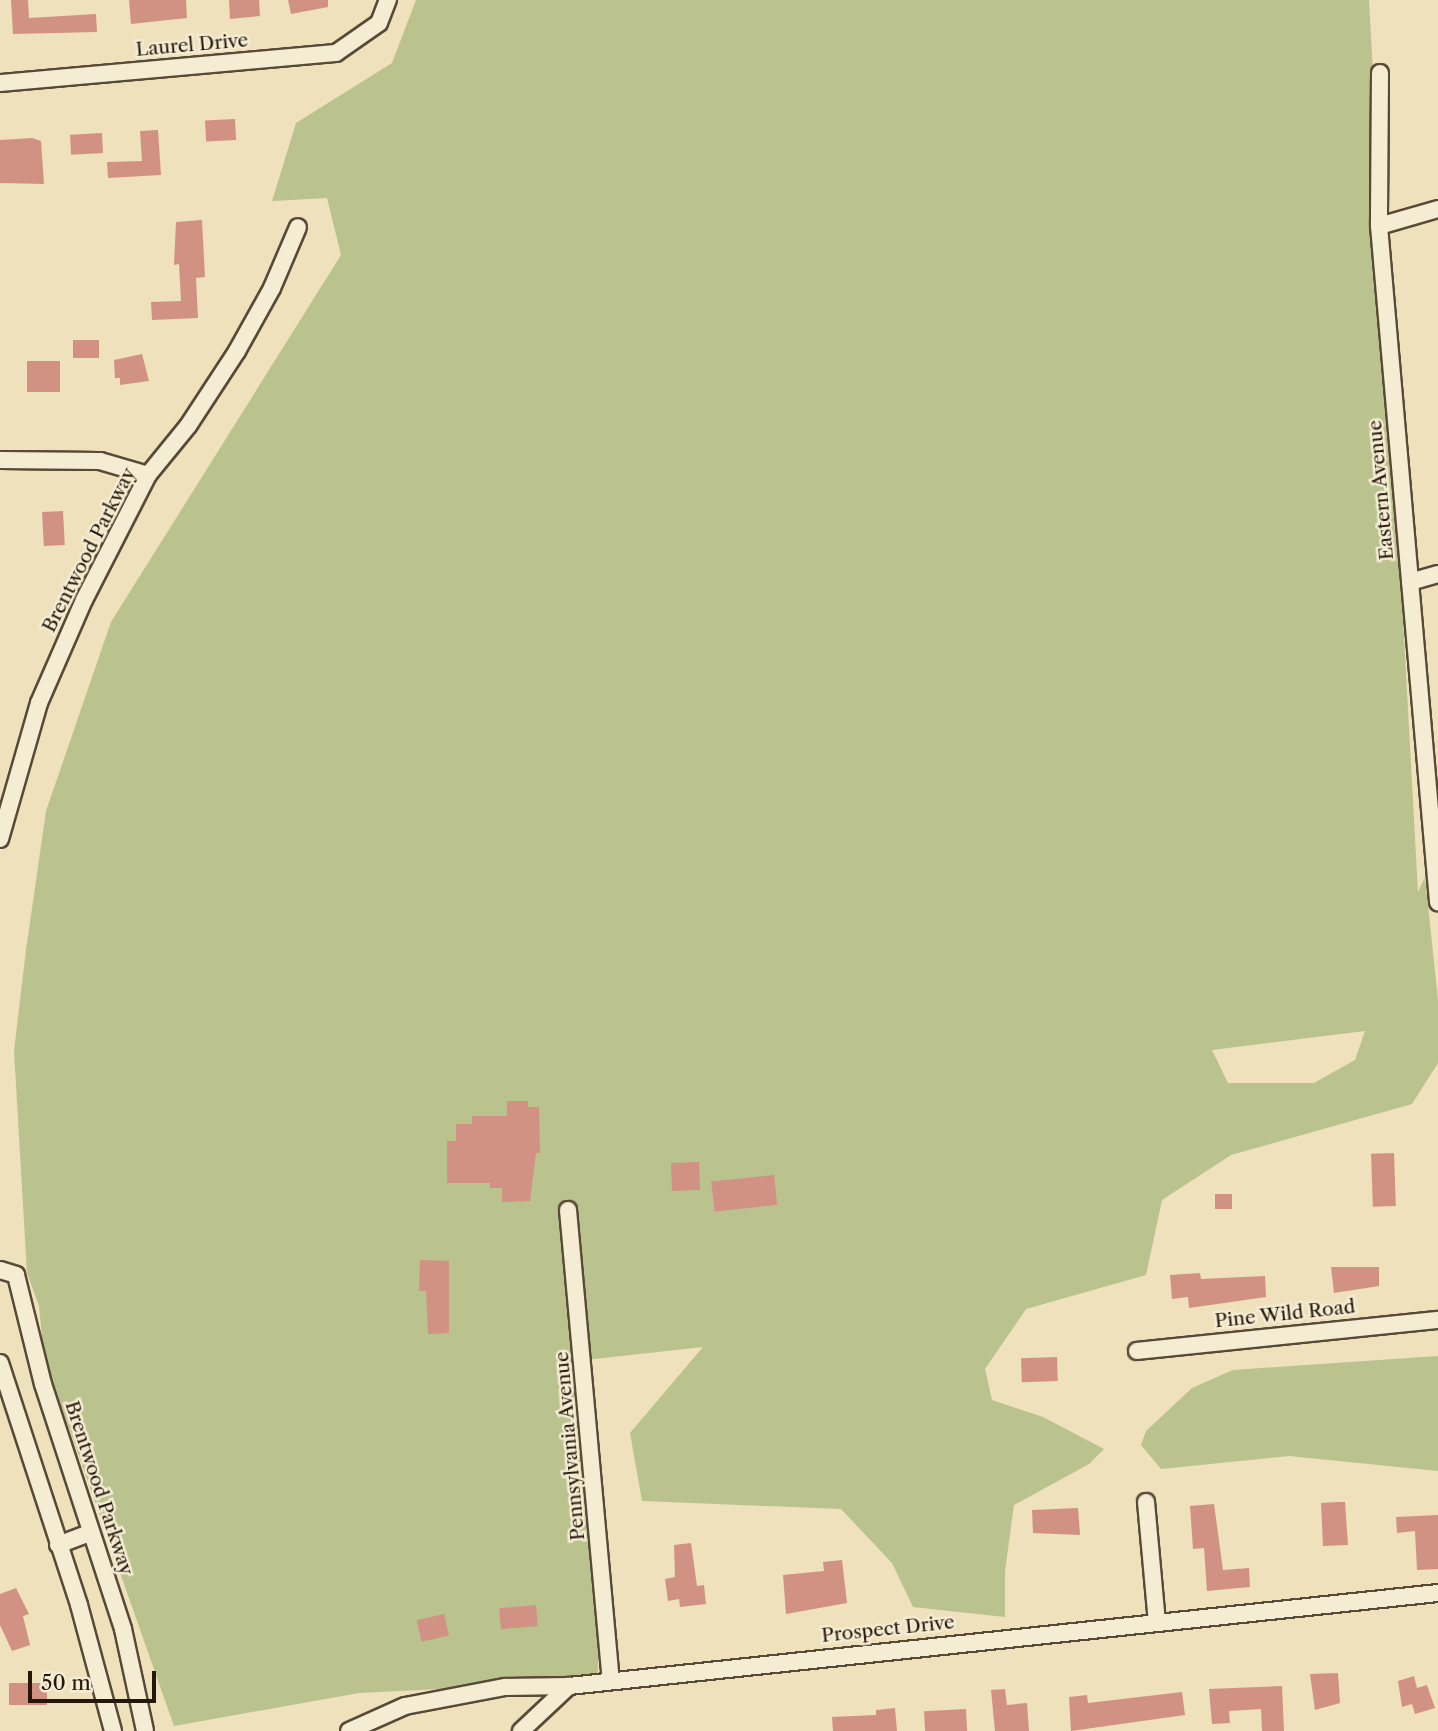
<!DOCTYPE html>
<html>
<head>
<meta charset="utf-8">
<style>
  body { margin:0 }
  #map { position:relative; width:1438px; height:1731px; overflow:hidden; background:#eee1bb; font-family:"Libre Caslon Text",serif }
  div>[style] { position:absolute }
  .green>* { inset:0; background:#bac28e }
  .building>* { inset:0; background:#d19284; transform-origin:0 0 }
  .roads { filter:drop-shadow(2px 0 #574a37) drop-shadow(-2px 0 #574a37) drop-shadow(0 2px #574a37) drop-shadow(0 -2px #574a37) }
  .street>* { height:16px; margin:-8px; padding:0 8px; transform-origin:8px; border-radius:8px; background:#f4ecd3 }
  span { translate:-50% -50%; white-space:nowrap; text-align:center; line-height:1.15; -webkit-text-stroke:5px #f4ecd3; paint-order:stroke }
  .street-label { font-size:19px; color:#25170b }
  .scale { position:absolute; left:28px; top:1671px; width:128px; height:32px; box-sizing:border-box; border:4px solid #25170b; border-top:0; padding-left:9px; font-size:21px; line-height:24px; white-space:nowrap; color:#25170b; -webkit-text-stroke:5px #f4ecd3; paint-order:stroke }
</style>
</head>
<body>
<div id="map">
  <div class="green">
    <div style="clip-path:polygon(evenodd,416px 0,1369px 0,1418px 892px,1425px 877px,1438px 1000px,1438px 1063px,1412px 1104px,1231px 1155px,1162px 1200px,1146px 1275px,1026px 1309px,985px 1369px,992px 1400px,1043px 1417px,1104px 1449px,1089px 1464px,1014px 1505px,1005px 1571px,1005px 1617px,913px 1607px,892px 1563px,841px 1509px,642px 1501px,630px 1433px,703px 1347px,585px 1360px,603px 1582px,597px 1681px,359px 1693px,174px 1726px,44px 1357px,39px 1306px,27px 1273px,14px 1051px,26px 950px,46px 811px,111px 622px,341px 255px,327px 198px,272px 201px,296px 123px,392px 63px,416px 0,1365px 1031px,1355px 1060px,1314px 1083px,1228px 1083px,1212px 1050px,1365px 1031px)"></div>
    <div style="clip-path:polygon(1438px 1356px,1438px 1471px,1289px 1456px,1161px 1469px,1141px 1445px,1146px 1431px,1192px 1388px,1233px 1370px)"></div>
  </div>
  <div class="building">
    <div style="clip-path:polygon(11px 0,28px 0,29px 18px,96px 14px,97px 32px,13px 34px)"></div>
    <div style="clip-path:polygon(129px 0,186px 0,187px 18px,131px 24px)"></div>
    <div style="clip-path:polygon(229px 0,259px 0,260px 16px,230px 19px)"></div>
    <div style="clip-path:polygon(288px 0,328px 0,328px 7px,291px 14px)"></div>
    <div style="left:235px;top:119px;width:21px;height:30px;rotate:87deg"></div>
    <div style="clip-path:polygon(158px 130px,161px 175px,108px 178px,107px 162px,142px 161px,140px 131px)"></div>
    <div style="left:102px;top:133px;width:20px;height:32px;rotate:87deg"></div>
    <div style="clip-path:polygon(32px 138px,41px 141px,44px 184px,0 183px,0 140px)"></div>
    <div style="clip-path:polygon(202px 220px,205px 277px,196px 278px,198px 318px,152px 320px,151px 302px,181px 301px,179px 264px,174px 265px,176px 222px)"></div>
    <div style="left:73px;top:340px;width:26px;height:18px"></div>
    <div style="clip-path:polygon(142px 354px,149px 381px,120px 385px,120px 378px,115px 378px,114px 360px)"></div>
    <div style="left:27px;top:361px;width:33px;height:31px"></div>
    <div style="left:63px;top:511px;width:34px;height:21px;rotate:87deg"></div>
    <div style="clip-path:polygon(507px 1101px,528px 1101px,528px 1107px,539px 1107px,540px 1153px,536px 1153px,530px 1201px,502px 1202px,502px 1188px,490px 1188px,490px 1183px,447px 1183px,447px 1141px,456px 1141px,456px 1124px,472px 1124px,472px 1116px,507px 1116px)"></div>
    <div style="left:1394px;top:1153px;width:53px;height:23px;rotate:88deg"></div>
    <div style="left:699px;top:1162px;width:28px;height:28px;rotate:88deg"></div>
    <div style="left:774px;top:1175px;width:30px;height:63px;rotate:84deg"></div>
    <div style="left:1215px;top:1194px;width:17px;height:15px"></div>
    <div style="clip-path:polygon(420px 1260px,449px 1261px,449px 1333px,428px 1334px,426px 1291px,419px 1291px)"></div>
    <div style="clip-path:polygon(1331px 1267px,1379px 1267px,1379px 1286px,1334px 1293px)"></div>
    <div style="clip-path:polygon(1200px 1273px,1201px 1279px,1265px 1276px,1266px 1297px,1189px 1308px,1188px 1297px,1172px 1299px,1170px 1275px)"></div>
    <div style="left:1057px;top:1357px;width:24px;height:36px;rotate:88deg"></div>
    <div style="clip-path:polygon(1337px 1502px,1345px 1502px,1348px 1545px,1323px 1546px,1321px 1503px)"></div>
    <div style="clip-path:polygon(1214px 1504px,1223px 1570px,1249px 1568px,1250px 1587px,1207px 1591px,1204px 1548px,1193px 1549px,1190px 1506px)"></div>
    <div style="clip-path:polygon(1078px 1508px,1080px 1535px,1033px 1533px,1032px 1510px)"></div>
    <div style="clip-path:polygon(1438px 1515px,1438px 1569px,1417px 1570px,1415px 1531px,1397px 1533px,1396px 1517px)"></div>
    <div style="clip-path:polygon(691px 1543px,697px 1586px,704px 1585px,706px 1604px,680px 1607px,679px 1599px,668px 1601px,665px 1579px,675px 1577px,674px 1545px)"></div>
    <div style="clip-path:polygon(842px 1560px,847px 1603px,786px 1614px,783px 1575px,824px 1571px,823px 1562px)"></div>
    <div style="clip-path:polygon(16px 1588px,29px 1614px,23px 1616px,30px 1645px,12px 1651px,0 1625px,0 1594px)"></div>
    <div style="left:536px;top:1605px;width:21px;height:37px;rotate:85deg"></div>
    <div style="left:444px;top:1614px;width:22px;height:28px;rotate:77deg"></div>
    <div style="clip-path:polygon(1338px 1673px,1340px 1703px,1315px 1710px,1310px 1674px)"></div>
    <div style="clip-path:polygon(1414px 1676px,1417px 1688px,1427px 1685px,1435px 1708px,1415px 1714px,1412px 1704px,1402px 1707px,1398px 1681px)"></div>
    <div style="left:9px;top:1683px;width:38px;height:22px"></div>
    <div style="clip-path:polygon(1282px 1686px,1284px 1731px,1262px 1731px,1261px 1709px,1229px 1711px,1230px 1723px,1212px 1724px,1209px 1689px)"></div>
    <div style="clip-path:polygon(1005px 1689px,1007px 1705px,1027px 1703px,1029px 1731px,995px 1731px,991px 1690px)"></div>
    <div style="clip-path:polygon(1182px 1692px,1185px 1715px,1071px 1731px,1069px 1697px,1087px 1695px,1088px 1703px)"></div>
    <div style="clip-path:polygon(895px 1708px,897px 1731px,833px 1731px,832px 1717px,876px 1715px,876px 1710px)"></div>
    <div style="left:966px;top:1709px;width:22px;height:42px;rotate:87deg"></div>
  </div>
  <div class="roads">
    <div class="street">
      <div style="left:1380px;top:73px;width:153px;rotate:90.4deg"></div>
      <div style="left:1379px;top:226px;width:679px;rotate:85.01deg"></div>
      <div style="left:0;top:83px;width:337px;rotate:-5.1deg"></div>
      <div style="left:336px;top:53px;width:52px;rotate:-34.9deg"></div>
      <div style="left:379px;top:23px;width:25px;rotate:-69deg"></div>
      <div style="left:1379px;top:226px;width:61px;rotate:-16.1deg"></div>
      <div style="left:0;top:460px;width:100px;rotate:0.6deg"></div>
      <div style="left:100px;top:461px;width:50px;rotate:16.3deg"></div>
      <div style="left:1410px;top:582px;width:29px;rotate:-16deg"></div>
      <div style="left:0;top:839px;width:141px;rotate:-74deg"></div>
      <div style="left:39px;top:703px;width:112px;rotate:-66.4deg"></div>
      <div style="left:84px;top:600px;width:140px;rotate:-62.9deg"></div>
      <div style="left:148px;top:475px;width:63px;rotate:-50.8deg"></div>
      <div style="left:188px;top:426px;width:90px;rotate:-56.8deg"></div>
      <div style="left:237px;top:351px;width:72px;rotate:-60.9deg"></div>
      <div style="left:272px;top:288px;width:66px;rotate:-66.9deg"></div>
      <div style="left:568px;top:1210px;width:471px;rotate:84.8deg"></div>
      <div style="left:0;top:1270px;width:17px;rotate:17deg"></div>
      <div style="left:16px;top:1275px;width:112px;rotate:76.1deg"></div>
      <div style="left:43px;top:1384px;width:258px;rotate:71.9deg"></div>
      <div style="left:123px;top:1629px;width:104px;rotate:77.8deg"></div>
      <div style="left:1137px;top:1351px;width:303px;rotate:-5.9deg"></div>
      <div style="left:0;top:1363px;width:255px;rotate:71.9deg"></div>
      <div style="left:79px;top:1605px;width:131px;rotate:74.9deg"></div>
      <div style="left:1146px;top:1502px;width:121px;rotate:84.8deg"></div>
      <div style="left:58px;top:1545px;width:33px;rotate:-21deg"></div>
      <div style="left:349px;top:1731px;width:61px;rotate:-24.1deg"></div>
      <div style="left:405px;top:1706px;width:102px;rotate:-10.8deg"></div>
      <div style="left:505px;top:1687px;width:64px;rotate:-0.9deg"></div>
      <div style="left:569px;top:1686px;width:874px;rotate:-6.11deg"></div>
      <div style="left:521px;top:1731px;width:66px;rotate:-43.2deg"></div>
    </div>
  </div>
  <div class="street-label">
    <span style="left:192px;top:45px;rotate:-5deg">Laurel Drive</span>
    <span style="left:1381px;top:490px;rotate:-95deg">Eastern Avenue</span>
    <span style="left:89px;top:550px;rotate:-63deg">Brentwood Parkway</span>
    <span style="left:1285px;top:1314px;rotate:-6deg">Pine Wild Road</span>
    <span style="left:570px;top:1446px;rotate:-95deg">Pennsylvania Avenue</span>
    <span style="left:99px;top:1488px;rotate:72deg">Brentwood Parkway</span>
    <span style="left:888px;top:1629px;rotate:-6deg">Prospect Drive</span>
  </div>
  <div class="scale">50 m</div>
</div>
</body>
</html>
